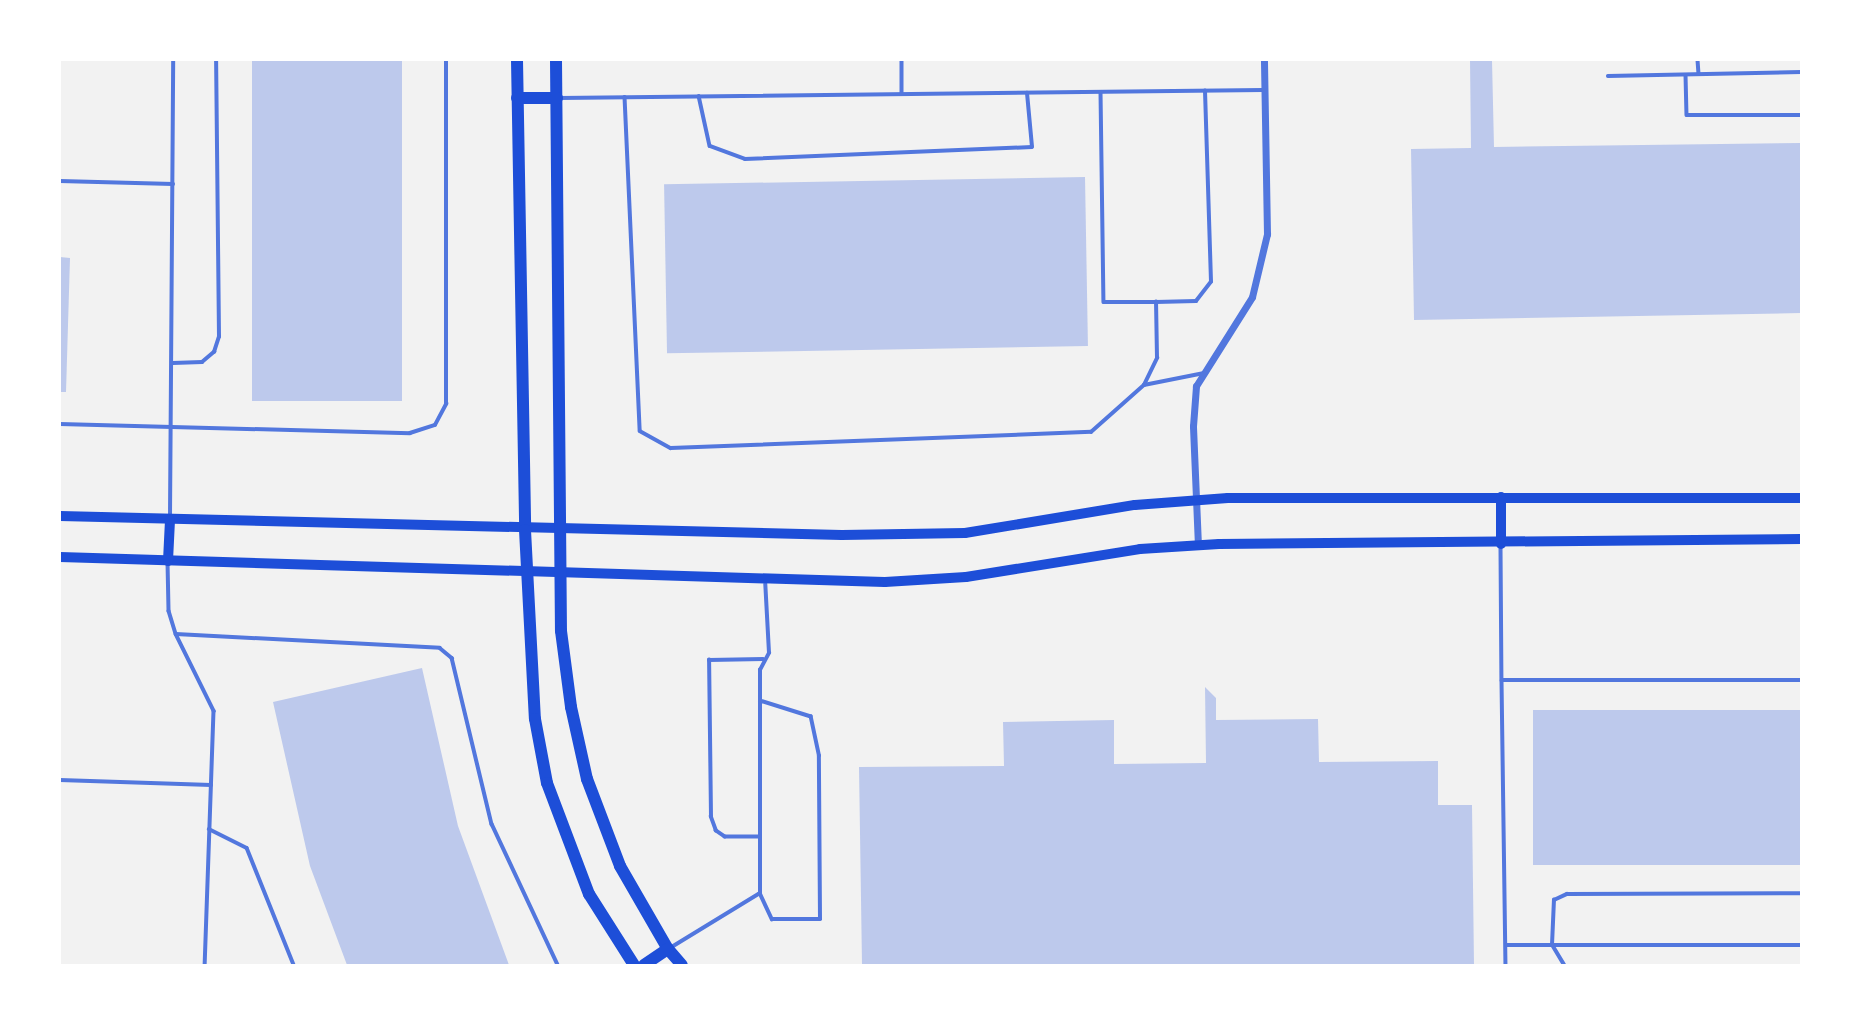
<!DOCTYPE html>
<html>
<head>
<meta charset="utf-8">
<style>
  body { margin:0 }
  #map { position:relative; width:1861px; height:1025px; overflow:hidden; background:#f2f2f2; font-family:Commissioner,sans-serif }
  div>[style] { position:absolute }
  .building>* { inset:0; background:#bdc9ec; transform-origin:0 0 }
  .service>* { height:3.5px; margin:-1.75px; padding:0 1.75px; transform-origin:1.75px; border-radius:1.75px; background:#5277de }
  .minor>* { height:7px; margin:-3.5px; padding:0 3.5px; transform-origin:3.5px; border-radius:3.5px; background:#5277de }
  .secondary>* { height:10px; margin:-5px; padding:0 5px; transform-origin:5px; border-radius:5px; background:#1d4ed8 }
  .primary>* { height:12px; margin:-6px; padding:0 6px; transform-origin:6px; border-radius:6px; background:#1d4ed8 }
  span { translate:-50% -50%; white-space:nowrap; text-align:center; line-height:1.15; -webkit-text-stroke:7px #fff; paint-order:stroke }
  .frame { position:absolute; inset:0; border:61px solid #fff; pointer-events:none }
</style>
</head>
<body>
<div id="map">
  <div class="building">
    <div style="left:252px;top:60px;width:150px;height:341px"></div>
    <div style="clip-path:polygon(1470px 60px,1492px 60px,1494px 147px,1801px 143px,1801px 313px,1414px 320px,1411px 149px,1471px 148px)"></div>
    <div style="left:1085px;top:177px;width:169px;height:421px;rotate:89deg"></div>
    <div style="clip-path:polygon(60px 257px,70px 258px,66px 392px,60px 392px)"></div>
    <div style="clip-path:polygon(422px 668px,458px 826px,509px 965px,347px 965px,310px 866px,273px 702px)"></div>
    <div style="clip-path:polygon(1205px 687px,1216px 698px,1216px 720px,1318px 719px,1319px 762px,1438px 761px,1438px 805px,1472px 805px,1474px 965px,862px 965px,859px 767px,1004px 766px,1003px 722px,1114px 720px,1114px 764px,1206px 763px)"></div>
    <div style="left:1801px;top:710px;width:155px;height:268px;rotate:90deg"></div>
  </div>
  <div class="service">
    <div style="left:902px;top:60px;width:34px;rotate:90deg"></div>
    <div style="left:1698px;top:60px;width:14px;rotate:86deg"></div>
    <div style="left:1686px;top:75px;width:40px;rotate:88.6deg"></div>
    <div style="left:1687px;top:115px;width:114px"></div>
    <div style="left:1608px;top:76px;width:193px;rotate:-1.2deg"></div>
    <div style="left:1101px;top:92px;width:210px;rotate:89.2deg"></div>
    <div style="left:1104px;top:302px;width:52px"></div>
    <div style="left:1156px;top:302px;width:40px;rotate:-1.4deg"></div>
    <div style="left:1196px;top:301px;width:24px;rotate:-52deg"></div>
    <div style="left:1211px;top:282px;width:191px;rotate:-91.8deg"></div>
    <div style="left:699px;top:96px;width:51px;rotate:77.6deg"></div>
    <div style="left:710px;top:146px;width:37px;rotate:20deg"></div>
    <div style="left:745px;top:159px;width:287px;rotate:-2.4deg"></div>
    <div style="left:1032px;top:147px;width:54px;rotate:-95.3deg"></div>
    <div style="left:625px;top:97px;width:334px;rotate:87.4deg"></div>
    <div style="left:640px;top:431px;width:35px;rotate:29deg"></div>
    <div style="left:671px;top:448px;width:420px;rotate:-2.2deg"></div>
    <div style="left:1091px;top:432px;width:71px;rotate:-41.6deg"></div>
    <div style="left:1144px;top:385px;width:61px;rotate:-11.3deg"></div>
    <div style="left:560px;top:98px;width:703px;rotate:-0.65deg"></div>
    <div style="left:60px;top:181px;width:113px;rotate:1.5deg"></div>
    <div style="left:173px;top:363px;width:29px;rotate:-2deg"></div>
    <div style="left:202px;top:362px;width:16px;rotate:-40deg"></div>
    <div style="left:214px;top:352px;width:16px;rotate:-72deg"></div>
    <div style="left:219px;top:337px;width:277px;rotate:-90.6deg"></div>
    <div style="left:1144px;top:385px;width:30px;rotate:-64deg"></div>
    <div style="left:1157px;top:358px;width:56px;rotate:-91deg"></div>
    <div style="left:60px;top:424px;width:350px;rotate:1.5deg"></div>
    <div style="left:410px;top:433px;width:26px;rotate:-18deg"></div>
    <div style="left:435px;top:425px;width:24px;rotate:-62deg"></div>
    <div style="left:446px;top:404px;width:344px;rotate:-90deg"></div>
    <div style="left:170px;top:517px;width:457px;rotate:-89.6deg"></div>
    <div style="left:1501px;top:548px;width:132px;rotate:89.6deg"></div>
    <div style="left:1502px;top:680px;width:299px"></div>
    <div style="left:168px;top:562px;width:49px;rotate:88.8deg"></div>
    <div style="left:169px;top:611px;width:24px;rotate:73deg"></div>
    <div style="left:176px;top:634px;width:264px;rotate:3deg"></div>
    <div style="left:440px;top:648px;width:16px;rotate:40deg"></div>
    <div style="left:452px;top:658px;width:171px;rotate:76.5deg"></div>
    <div style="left:492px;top:824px;width:156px;rotate:64.9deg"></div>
    <div style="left:176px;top:634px;width:86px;rotate:63.7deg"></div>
    <div style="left:214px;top:711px;width:254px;rotate:92deg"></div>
    <div style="left:1502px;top:681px;width:284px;rotate:89.2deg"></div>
    <div style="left:60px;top:780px;width:151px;rotate:1.9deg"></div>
    <div style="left:209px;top:829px;width:42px;rotate:26.6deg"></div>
    <div style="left:247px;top:848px;width:126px;rotate:68.1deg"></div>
    <div style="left:759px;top:837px;width:34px;rotate:180deg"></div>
    <div style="left:725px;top:837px;width:11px;rotate:-146deg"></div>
    <div style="left:716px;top:831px;width:15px;rotate:-110deg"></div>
    <div style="left:711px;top:817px;width:157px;rotate:-90.7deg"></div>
    <div style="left:709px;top:660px;width:54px;rotate:-1.1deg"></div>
    <div style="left:760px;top:893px;width:29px;rotate:65deg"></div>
    <div style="left:772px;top:919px;width:48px"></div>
    <div style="left:820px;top:919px;width:163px;rotate:-90.4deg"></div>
    <div style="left:819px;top:756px;width:40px;rotate:-102deg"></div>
    <div style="left:811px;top:717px;width:53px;rotate:-162.6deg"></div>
    <div style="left:1506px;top:945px;width:295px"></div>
    <div style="left:670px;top:948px;width:105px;rotate:-31.4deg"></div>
    <div style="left:760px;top:893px;width:223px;rotate:-90deg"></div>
    <div style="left:760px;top:670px;width:19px;rotate:-62deg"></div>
    <div style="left:769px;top:653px;width:74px;rotate:-93.1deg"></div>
    <div style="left:1564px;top:965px;width:23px;rotate:-121deg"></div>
    <div style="left:1552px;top:945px;width:45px;rotate:-87.5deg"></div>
    <div style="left:1554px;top:900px;width:14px;rotate:-25deg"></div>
    <div style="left:1567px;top:894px;width:234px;rotate:-0.2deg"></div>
  </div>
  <div class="minor">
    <div style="left:1198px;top:546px;width:120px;rotate:-92.4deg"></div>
    <div style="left:1193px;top:426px;width:40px;rotate:-85.7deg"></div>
    <div style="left:1196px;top:386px;width:105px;rotate:-57.8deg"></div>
    <div style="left:1252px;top:297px;width:65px;rotate:-76.6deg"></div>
    <div style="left:1267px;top:234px;width:174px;rotate:-91deg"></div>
  </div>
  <div class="secondary">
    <div style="left:60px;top:516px;width:782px;rotate:1.39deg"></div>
    <div style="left:842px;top:535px;width:123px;rotate:-0.9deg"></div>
    <div style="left:965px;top:533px;width:172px;rotate:-9.4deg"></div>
    <div style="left:1135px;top:505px;width:93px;rotate:-4.3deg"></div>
    <div style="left:1228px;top:498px;width:573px"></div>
    <div style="left:1501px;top:544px;width:47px;rotate:-90deg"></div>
    <div style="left:60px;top:557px;width:825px;rotate:1.74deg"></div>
    <div style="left:885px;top:582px;width:81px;rotate:-3.5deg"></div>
    <div style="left:966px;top:577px;width:176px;rotate:-9.1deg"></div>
    <div style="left:1140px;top:549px;width:79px;rotate:-3.6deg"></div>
    <div style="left:1219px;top:544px;width:582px;rotate:-0.49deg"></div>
    <div style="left:168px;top:561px;width:41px;rotate:-87.2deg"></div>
  </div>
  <div class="primary">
    <div style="left:517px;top:60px;width:470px;rotate:89deg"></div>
    <div style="left:525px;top:530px;width:189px;rotate:87deg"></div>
    <div style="left:535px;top:719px;width:65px;rotate:79.4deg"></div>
    <div style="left:547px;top:783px;width:119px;rotate:69.3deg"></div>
    <div style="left:589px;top:894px;width:84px;rotate:57.6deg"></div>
    <div style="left:556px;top:60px;width:571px;rotate:89.5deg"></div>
    <div style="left:561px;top:631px;width:77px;rotate:82.5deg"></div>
    <div style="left:571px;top:707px;width:74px;rotate:77.5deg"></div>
    <div style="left:587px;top:779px;width:93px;rotate:69.2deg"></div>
    <div style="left:620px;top:866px;width:96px;rotate:60deg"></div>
    <div style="left:668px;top:949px;width:21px;rotate:49deg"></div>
    <div style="left:517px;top:98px;width:40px"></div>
    <div style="left:644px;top:965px;width:29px;rotate:-34deg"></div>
  </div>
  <div class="frame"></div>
</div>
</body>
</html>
